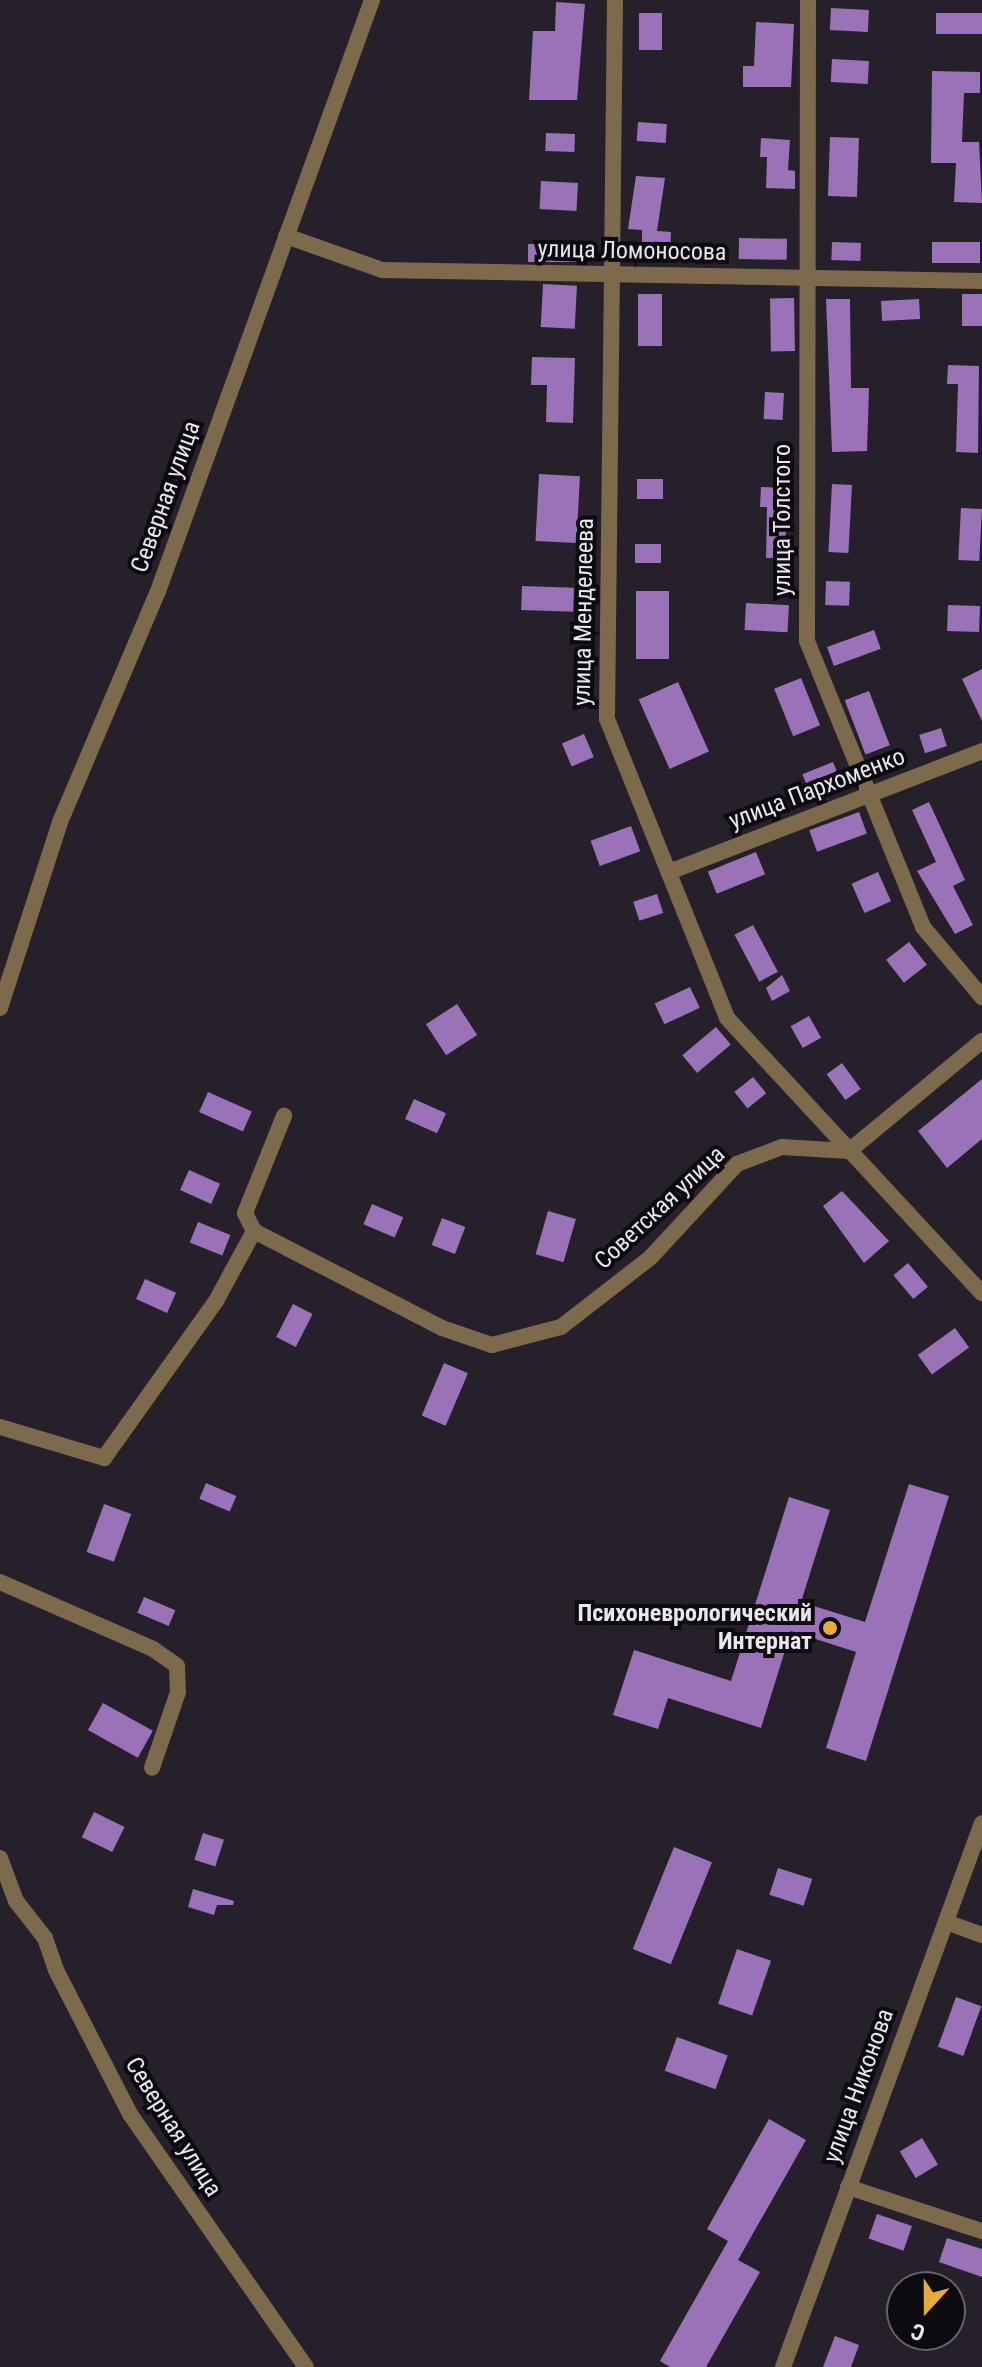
<!DOCTYPE html>
<html>
<head>
<meta charset="utf-8">
<style>
  body { margin:0 }
  #map { position:relative; width:982px; height:2367px; overflow:hidden; background:#26202b; font-family:"Roboto Condensed",sans-serif }
  div>[style] { position:absolute }
  .building>* { inset:0; background:#9972b8; transform-origin:0 0 }
  .street>* { height:16px; margin:-8px; padding:0 8px; transform-origin:8px; border-radius:8px; background:#7d6a4c }
  .dots>* { width:22px; height:22px; translate:-50% -50%; box-sizing:border-box; border:4px solid #0d0b10; border-radius:50% }
  span { translate:-50% -50%; white-space:nowrap; text-align:center; line-height:1.15; -webkit-text-stroke:8px #0d0b10; paint-order:stroke }
  .street-label { font-size:24px; color:#eae6ee }
  .poi-label { font-size:24px; color:#eae6ee; font-weight:700 }
  .right { translate:-100% -50%; text-align:right }
  .north { position:absolute; left:886px; top:2271px; width:80px; height:80px; box-sizing:border-box; background:#0d0b10; border:2px solid #656369; border-radius:50%; rotate:201deg; font-size:22px; font-weight:700; line-height:32px; text-align:center; color:#eae6ee }
  .north::after { content:''; display:block; margin:auto; width:28px; height:36px; background:#e8ab37; clip-path:polygon(50% 0,100% 100%,50% 72%,0 100%) }
</style>
</head>
<body>
<div id="map">
  <div class="building">
    <div style="clip-path:polygon(556px 2px,585px 4px,577px 100px,529px 100px,533px 31px,555px 31px)"></div>
    <div style="left:831px;top:8px;width:38px;height:22px;rotate:3deg"></div>
    <div style="left:639px;top:13px;width:23px;height:37px"></div>
    <div style="left:936px;top:13px;width:46px;height:21px"></div>
    <div style="clip-path:polygon(756px 22px,794px 24px,791px 87px,743px 87px,743px 66px,754px 66px)"></div>
    <div style="left:832px;top:59px;width:37px;height:23px;rotate:3deg"></div>
    <div style="clip-path:polygon(932px 71px,980px 72px,980px 93px,964px 93px,962px 142px,979px 142px,982px 203px,954px 202px,956px 163px,931px 163px)"></div>
    <div style="left:638px;top:122px;width:29px;height:19px;rotate:4deg"></div>
    <div style="left:546px;top:133px;width:29px;height:18px;rotate:2deg"></div>
    <div style="left:830px;top:137px;width:29px;height:59px;rotate:2deg"></div>
    <div style="clip-path:polygon(761px 138px,790px 140px,788px 170px,795px 171px,795px 189px,766px 188px,767px 157px,760px 157px)"></div>
    <div style="clip-path:polygon(636px 176px,665px 178px,657px 231px,671px 232px,670px 250px,642px 249px,642px 230px,628px 229px)"></div>
    <div style="left:541px;top:181px;width:37px;height:28px;rotate:3deg"></div>
    <div style="left:739px;top:238px;width:48px;height:21px;rotate:1deg"></div>
    <div style="left:832px;top:242px;width:29px;height:18px;rotate:2deg"></div>
    <div style="left:932px;top:242px;width:48px;height:21px"></div>
    <div style="left:528px;top:244px;width:48px;height:18px"></div>
    <div style="left:543px;top:284px;width:34px;height:43px;rotate:3deg"></div>
    <div style="left:638px;top:294px;width:24px;height:52px"></div>
    <div style="left:962px;top:294px;width:20px;height:32px"></div>
    <div style="left:794px;top:298px;width:53px;height:24px;rotate:89deg"></div>
    <div style="clip-path:polygon(826px 299px,850px 299px,851px 388px,869px 388px,867px 451px,832px 452px)"></div>
    <div style="left:919px;top:299px;width:20px;height:38px;rotate:87deg"></div>
    <div style="clip-path:polygon(532px 357px,575px 358px,573px 423px,546px 422px,547px 385px,531px 385px)"></div>
    <div style="clip-path:polygon(948px 365px,979px 366px,978px 453px,956px 452px,958px 384px,947px 384px)"></div>
    <div style="left:765px;top:392px;width:19px;height:27px;rotate:3deg"></div>
    <div style="left:539px;top:474px;width:41px;height:67px;rotate:3deg"></div>
    <div style="left:637px;top:479px;width:26px;height:20px"></div>
    <div style="left:832px;top:484px;width:20px;height:68px;rotate:3deg"></div>
    <div style="clip-path:polygon(761px 487px,787px 488px,785px 558px,766px 558px,767px 507px,760px 507px)"></div>
    <div style="left:961px;top:508px;width:21px;height:52px;rotate:3deg"></div>
    <div style="left:635px;top:544px;width:26px;height:19px"></div>
    <div style="left:826px;top:581px;width:24px;height:24px;rotate:2deg"></div>
    <div style="left:522px;top:586px;width:52px;height:24px;rotate:2deg"></div>
    <div style="left:636px;top:591px;width:33px;height:68px"></div>
    <div style="left:746px;top:603px;width:43px;height:27px;rotate:3deg"></div>
    <div style="left:948px;top:605px;width:32px;height:26px;rotate:2deg"></div>
    <div style="left:874px;top:630px;width:20px;height:50px;rotate:70deg"></div>
    <div style="clip-path:polygon(982px 669px,982px 721px,962px 679px)"></div>
    <div style="left:801px;top:678px;width:51px;height:29px;rotate:68deg"></div>
    <div style="left:678px;top:682px;width:76px;height:43px;rotate:66deg"></div>
    <div style="left:869px;top:691px;width:58px;height:26px;rotate:69deg"></div>
    <div style="left:941px;top:728px;width:19px;height:23px;rotate:72deg"></div>
    <div style="left:584px;top:734px;width:25px;height:24px;rotate:67deg"></div>
    <div style="left:833px;top:762px;width:24px;height:33px;rotate:68deg"></div>
    <div style="clip-path:polygon(929px 802px,965px 880px,953px 886px,973px 925px,955px 934px,917px 871px,936px 862px,912px 810px)"></div>
    <div style="left:859px;top:812px;width:23px;height:53px;rotate:70deg"></div>
    <div style="left:631px;top:826px;width:27px;height:43px;rotate:70deg"></div>
    <div style="left:756px;top:852px;width:24px;height:52px;rotate:68deg"></div>
    <div style="left:878px;top:872px;width:32px;height:29px;rotate:66deg"></div>
    <div style="left:657px;top:894px;width:20px;height:25px;rotate:72deg"></div>
    <div style="left:753px;top:925px;width:53px;height:21px;rotate:62deg"></div>
    <div style="left:909px;top:942px;width:29px;height:29px;rotate:52deg"></div>
    <div style="clip-path:polygon(782px 975px,790px 991px,772px 1001px,766px 988px)"></div>
    <div style="left:690px;top:987px;width:23px;height:39px;rotate:65deg"></div>
    <div style="left:457px;top:1004px;width:37px;height:37px;rotate:57deg"></div>
    <div style="left:809px;top:1016px;width:25px;height:21px;rotate:61deg"></div>
    <div style="left:716px;top:1027px;width:23px;height:44px;rotate:50deg"></div>
    <div style="left:842px;top:1063px;width:32px;height:19px;rotate:54deg"></div>
    <div style="left:753px;top:1077px;width:21px;height:24px;rotate:51deg"></div>
    <div style="clip-path:polygon(982px 1079px,982px 1139px,947px 1168px,918px 1131px)"></div>
    <div style="left:208px;top:1092px;width:48px;height:22px;rotate:24deg"></div>
    <div style="left:414px;top:1099px;width:35px;height:22px;rotate:24deg"></div>
    <div style="left:189px;top:1170px;width:34px;height:22px;rotate:24deg"></div>
    <div style="clip-path:polygon(842px 1191px,889px 1241px,864px 1263px,823px 1206px)"></div>
    <div style="left:372px;top:1204px;width:34px;height:22px;rotate:23deg"></div>
    <div style="left:548px;top:1211px;width:29px;height:45px;rotate:16deg"></div>
    <div style="left:442px;top:1218px;width:25px;height:29px;rotate:21deg"></div>
    <div style="left:198px;top:1222px;width:35px;height:22px;rotate:22deg"></div>
    <div style="left:908px;top:1263px;width:31px;height:19px;rotate:50deg"></div>
    <div style="left:145px;top:1279px;width:34px;height:22px;rotate:24deg"></div>
    <div style="left:293px;top:1304px;width:22px;height:37px;rotate:27deg"></div>
    <div style="left:955px;top:1328px;width:24px;height:46px;rotate:54deg"></div>
    <div style="left:444px;top:1363px;width:26px;height:57px;rotate:23deg"></div>
    <div style="left:206px;top:1483px;width:33px;height:17px;rotate:23deg"></div>
    <div style="clip-path:polygon(909px 1484px,949px 1496px,866px 1761px,826px 1748px,856px 1652px,791px 1631px,761px 1728px,668px 1698px,658px 1729px,613px 1715px,634px 1650px,731px 1681px,789px 1497px,830px 1510px,801px 1602px,865px 1622px)"></div>
    <div style="left:104px;top:1504px;width:29px;height:51px;rotate:20deg"></div>
    <div style="left:144px;top:1597px;width:34px;height:17px;rotate:23deg"></div>
    <div style="left:103px;top:1703px;width:57px;height:31px;rotate:29deg"></div>
    <div style="left:94px;top:1812px;width:34px;height:28px;rotate:26deg"></div>
    <div style="left:203px;top:1833px;width:22px;height:28px;rotate:18deg"></div>
    <div style="left:674px;top:1847px;width:41px;height:110px;rotate:22deg"></div>
    <div style="left:778px;top:1868px;width:36px;height:28px;rotate:18deg"></div>
    <div style="clip-path:polygon(193px 1889px,234px 1901px,233px 1905px,217px 1905px,214px 1915px,188px 1907px)"></div>
    <div style="left:737px;top:1949px;width:36px;height:58px;rotate:19deg"></div>
    <div style="left:956px;top:1997px;width:27px;height:53px;rotate:20deg"></div>
    <div style="left:677px;top:2037px;width:54px;height:36px;rotate:20deg"></div>
    <div style="clip-path:polygon(769px 2119px,806px 2140px,738px 2260px,760px 2272px,706px 2367px,670px 2367px,660px 2361px,728px 2241px,707px 2229px)"></div>
    <div style="left:922px;top:2138px;width:31px;height:26px;rotate:59deg"></div>
    <div style="left:877px;top:2214px;width:37px;height:26px;rotate:19deg"></div>
    <div style="clip-path:polygon(947px 2238px,982px 2249px,982px 2277px,939px 2262px)"></div>
    <div style="clip-path:polygon(835px 2336px,859px 2345px,851px 2367px,823px 2367px)"></div>
  </div>
  <div class="street">
    <div style="left:615px;top:0;width:719px;rotate:90.64deg"></div>
    <div style="left:607px;top:719px;width:322px;rotate:68.1deg"></div>
    <div style="left:727px;top:1018px;width:375px;rotate:47.2deg"></div>
    <div style="left:808px;top:0;width:641px;rotate:90.09deg"></div>
    <div style="left:807px;top:641px;width:309px;rotate:67.9deg"></div>
    <div style="left:923px;top:927px;width:92px;rotate:49.9deg"></div>
    <div style="left:286px;top:236px;width:102px;rotate:19.5deg"></div>
    <div style="left:382px;top:270px;width:600px;rotate:1.05deg"></div>
    <div style="left:669px;top:872px;width:336px;rotate:-21.1deg"></div>
    <div style="left:0;top:1008px;width:195px;rotate:-72.1deg"></div>
    <div style="left:60px;top:822px;width:248px;rotate:-67deg"></div>
    <div style="left:157px;top:594px;width:632px;rotate:-70.1deg"></div>
    <div style="left:254px;top:1231px;width:20px;rotate:-117deg"></div>
    <div style="left:245px;top:1213px;width:105px;rotate:-68.1deg"></div>
    <div style="left:0;top:1427px;width:109px;rotate:16.6deg"></div>
    <div style="left:104px;top:1458px;width:193px;rotate:-54.5deg"></div>
    <div style="left:216px;top:1301px;width:80px;rotate:-61.5deg"></div>
    <div style="left:254px;top:1231px;width:212px;rotate:27.3deg"></div>
    <div style="left:442px;top:1328px;width:53px;rotate:18.8deg"></div>
    <div style="left:492px;top:1345px;width:71px;rotate:-14.6deg"></div>
    <div style="left:561px;top:1327px;width:113px;rotate:-37.8deg"></div>
    <div style="left:650px;top:1258px;width:128px;rotate:-47.2deg"></div>
    <div style="left:737px;top:1164px;width:48px;rotate:-20.7deg"></div>
    <div style="left:782px;top:1147px;width:67px;rotate:3.4deg"></div>
    <div style="left:849px;top:1151px;width:173px;rotate:-39.6deg"></div>
    <div style="left:0;top:1582px;width:167px;rotate:23.6deg"></div>
    <div style="left:153px;top:1649px;width:29px;rotate:35deg"></div>
    <div style="left:177px;top:1666px;width:26px;rotate:88deg"></div>
    <div style="left:178px;top:1692px;width:80px;rotate:108.9deg"></div>
    <div style="left:0;top:1858px;width:46px;rotate:69.6deg"></div>
    <div style="left:16px;top:1901px;width:47px;rotate:51.9deg"></div>
    <div style="left:45px;top:1938px;width:34px;rotate:71deg"></div>
    <div style="left:56px;top:1970px;width:162px;rotate:62.8deg"></div>
    <div style="left:130px;top:2114px;width:308px;rotate:55.2deg"></div>
    <div style="left:946px;top:1922px;width:38px;rotate:20deg"></div>
    <div style="left:848px;top:2187px;width:141px;rotate:18.2deg"></div>
    <div style="left:783px;top:2367px;width:579px;rotate:-69.91deg"></div>
  </div>
  <div class="dots">
    <div style="left:830px;top:1628px;background:#e8ab37"></div>
  </div>
  <div class="street-label">
    <span style="left:632px;top:251px;rotate:1deg">улица Ломоносова</span>
    <span style="left:166px;top:497px;rotate:-70deg">Северная улица</span>
    <span style="left:783px;top:520px;rotate:-90deg">улица Толстого</span>
    <span style="left:584px;top:612px;rotate:-89deg">улица Менделеева</span>
    <span style="left:817px;top:789px;rotate:-21deg">улица Пархоменко</span>
    <span style="left:660px;top:1208px;rotate:-43deg">Советская улица</span>
    <span style="left:859px;top:2086px;rotate:-70deg">улица Никонова</span>
    <span style="left:173px;top:2127px;rotate:58deg">Северная улица</span>
  </div>
  <div class="poi-label">
    <span class="right" style="left:812px;top:1628px">Психоневрологический<br>Интернат</span>
  </div>
  <div class="north">С</div>
</div>
</body>
</html>
